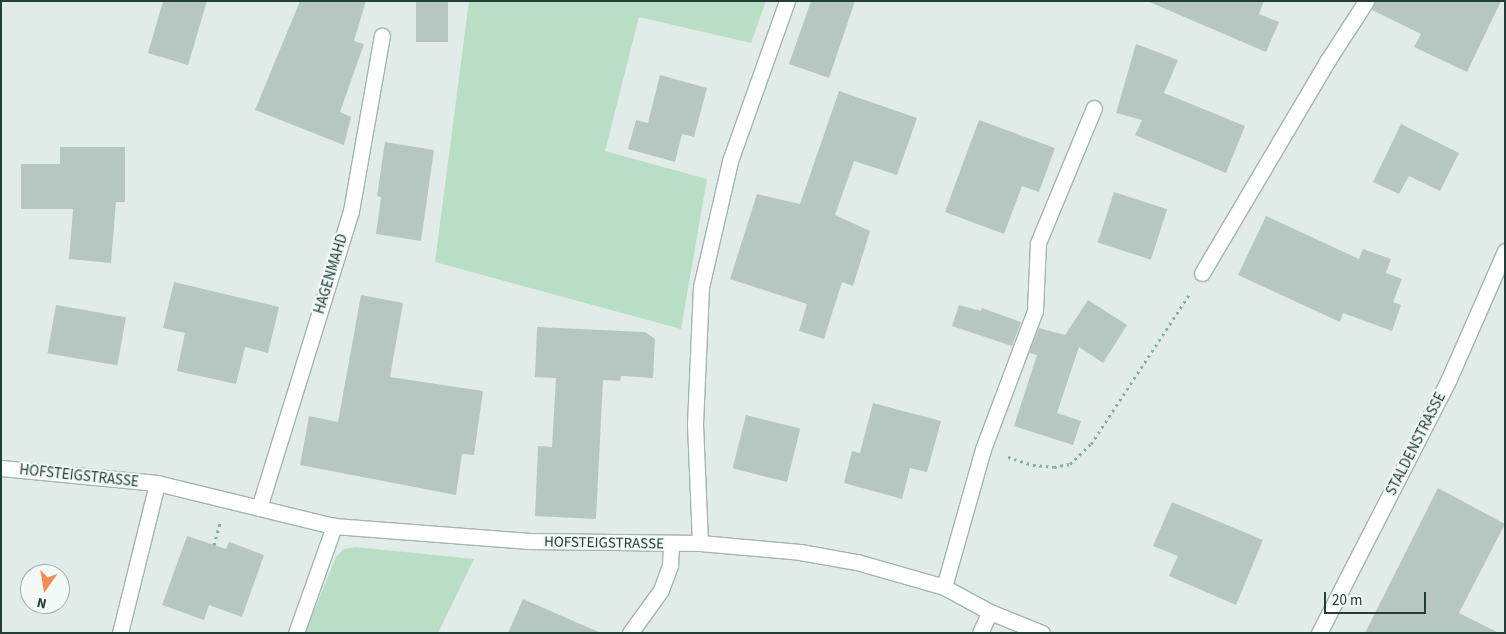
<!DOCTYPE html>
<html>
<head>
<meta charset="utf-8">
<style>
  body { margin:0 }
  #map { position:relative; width:1506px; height:634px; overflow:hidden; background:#e1ece8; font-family:"Source Sans 3",sans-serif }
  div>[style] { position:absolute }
  .green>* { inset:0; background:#b9dec6 }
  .building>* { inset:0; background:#b6c7c2; transform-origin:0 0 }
  .path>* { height:3px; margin-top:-1.5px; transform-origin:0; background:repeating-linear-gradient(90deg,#80b1a6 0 2.5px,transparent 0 6.5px) }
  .roads { filter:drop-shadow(1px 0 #a4b4b0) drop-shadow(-1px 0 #a4b4b0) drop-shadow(0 1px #a4b4b0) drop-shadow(0 -1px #a4b4b0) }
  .minor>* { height:15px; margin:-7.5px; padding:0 7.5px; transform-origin:7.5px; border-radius:7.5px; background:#fff }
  span { translate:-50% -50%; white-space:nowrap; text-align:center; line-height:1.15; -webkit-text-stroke:4.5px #f2f9f6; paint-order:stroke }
  .street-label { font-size:15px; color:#213e39 }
  .frame { position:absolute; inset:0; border:2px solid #213e39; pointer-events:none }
  .north { position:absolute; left:20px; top:564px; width:50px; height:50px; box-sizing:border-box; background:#f2f9f6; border:1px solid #9eaeaa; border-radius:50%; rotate:193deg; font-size:14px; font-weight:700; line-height:20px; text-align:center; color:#213e39 }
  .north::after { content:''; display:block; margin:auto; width:18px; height:22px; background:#f78a54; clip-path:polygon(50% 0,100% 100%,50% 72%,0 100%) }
  .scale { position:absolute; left:1324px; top:592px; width:102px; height:22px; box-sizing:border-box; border:2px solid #213e39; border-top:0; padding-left:6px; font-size:15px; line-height:18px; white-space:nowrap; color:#213e39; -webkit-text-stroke:4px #f2f9f6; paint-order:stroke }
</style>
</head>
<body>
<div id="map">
  <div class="green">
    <div style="clip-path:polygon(469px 1px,766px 1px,751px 43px,639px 17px,605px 151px,707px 179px,681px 329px,435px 262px)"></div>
    <div style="clip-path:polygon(355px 547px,474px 559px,438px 633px,305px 633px,336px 557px,344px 549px)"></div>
  </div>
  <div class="building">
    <div style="clip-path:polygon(163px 1px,207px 1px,188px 65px,148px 53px)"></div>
    <div style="clip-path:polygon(300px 1px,366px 1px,354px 41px,364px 44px,340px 112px,351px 117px,344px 145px,255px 110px)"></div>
    <div style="left:416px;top:1px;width:32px;height:41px"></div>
    <div style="clip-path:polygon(811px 1px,855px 1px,829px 78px,789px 64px)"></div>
    <div style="clip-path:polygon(1147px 1px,1264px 1px,1259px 14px,1279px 22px,1266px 52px)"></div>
    <div style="clip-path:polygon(1375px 1px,1501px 1px,1467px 72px,1414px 47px,1421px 34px,1372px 10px)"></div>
    <div style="clip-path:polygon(1136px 44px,1178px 60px,1164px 93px,1245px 126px,1226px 173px,1135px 135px,1142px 120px,1116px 113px)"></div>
    <div style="clip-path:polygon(660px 75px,707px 88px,694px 137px,682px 134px,675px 162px,628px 149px,636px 120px,648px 123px)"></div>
    <div style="clip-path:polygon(839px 91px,917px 118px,897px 175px,854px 161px,835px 215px,870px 231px,853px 286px,842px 282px,824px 339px,799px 331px,807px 304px,730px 279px,757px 194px,800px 204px)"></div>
    <div style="clip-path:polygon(979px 120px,1055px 148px,1039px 192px,1022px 186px,1004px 234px,945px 212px)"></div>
    <div style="clip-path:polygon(1401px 124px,1459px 153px,1440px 191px,1409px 176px,1399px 194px,1373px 182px)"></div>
    <div style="clip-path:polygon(385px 142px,434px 150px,421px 241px,376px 234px,381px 197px,377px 196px)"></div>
    <div style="clip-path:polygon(60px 147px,125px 147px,125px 202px,116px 202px,111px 263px,69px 259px,73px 209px,21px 209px,21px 164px,60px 164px)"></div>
    <div style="left:1114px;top:192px;width:56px;height:53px;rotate:18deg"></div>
    <div style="clip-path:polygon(1266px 216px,1359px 259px,1363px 249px,1391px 259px,1386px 273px,1402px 279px,1393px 302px,1401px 305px,1392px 331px,1343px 313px,1340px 322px,1238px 275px)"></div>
    <div style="clip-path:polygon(174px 282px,279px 307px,268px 353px,245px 347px,236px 384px,177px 371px,185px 333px,163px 328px)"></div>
    <div style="clip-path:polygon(361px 295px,403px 303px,390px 377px,483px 391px,474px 455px,462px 454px,456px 495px,300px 465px,309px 416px,338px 422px)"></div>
    <div style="clip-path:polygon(1088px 300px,1127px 325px,1103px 363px,1079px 347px,1057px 413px,1081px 421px,1073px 445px,1014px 426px,1037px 355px,1029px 353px,1039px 328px,1065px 335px)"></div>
    <div style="left:56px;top:305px;width:71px;height:49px;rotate:10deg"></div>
    <div style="clip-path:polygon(959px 305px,981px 311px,982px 308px,1021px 322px,1012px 346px,952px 326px)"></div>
    <div style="clip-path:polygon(537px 327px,645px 332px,655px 339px,653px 378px,621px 376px,620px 381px,603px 380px,596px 519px,535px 516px,538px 446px,552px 447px,556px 378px,535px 377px)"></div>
    <div style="clip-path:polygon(873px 403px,941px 421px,927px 472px,910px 468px,902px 499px,844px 483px,852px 451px,860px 453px)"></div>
    <div style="left:746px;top:415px;width:56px;height:55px;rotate:14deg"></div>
    <div style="clip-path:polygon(1438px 488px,1505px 524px,1459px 613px,1499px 633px,1365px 633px)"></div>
    <div style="clip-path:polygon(1172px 502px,1263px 540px,1236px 605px,1169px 576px,1178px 556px,1153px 546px)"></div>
    <div style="clip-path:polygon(187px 536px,226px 549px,229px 542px,264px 555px,242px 617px,209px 605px,204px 620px,162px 605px)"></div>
    <div style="clip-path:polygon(523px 599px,601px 633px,508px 633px)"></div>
  </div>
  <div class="path">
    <div style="left:1008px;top:457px;width:26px;rotate:18deg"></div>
    <div style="left:1033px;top:465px;width:21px;rotate:5deg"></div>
    <div style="left:1054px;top:467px;width:16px;rotate:-11deg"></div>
    <div style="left:1070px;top:464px;width:29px;rotate:-44deg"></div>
    <div style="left:1091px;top:444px;width:181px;rotate:-56.7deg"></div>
    <div style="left:214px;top:545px;width:23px;rotate:-75deg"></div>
  </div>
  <div class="roads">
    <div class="minor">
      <div style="left:1202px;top:273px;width:247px;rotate:-59.4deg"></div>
      <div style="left:1328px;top:60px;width:70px;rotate:-57.2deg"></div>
      <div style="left:1px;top:468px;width:157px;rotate:5.5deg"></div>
      <div style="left:157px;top:483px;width:182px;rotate:13.7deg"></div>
      <div style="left:334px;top:526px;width:196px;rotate:4.4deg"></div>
      <div style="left:529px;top:541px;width:171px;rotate:0.7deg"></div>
      <div style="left:700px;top:543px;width:100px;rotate:5.1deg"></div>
      <div style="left:800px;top:552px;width:58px;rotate:10deg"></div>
      <div style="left:857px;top:562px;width:91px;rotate:16deg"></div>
      <div style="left:944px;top:587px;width:52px;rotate:28.5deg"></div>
      <div style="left:990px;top:612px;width:56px;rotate:22deg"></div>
      <div style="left:259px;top:508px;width:311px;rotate:-72.8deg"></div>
      <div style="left:351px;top:211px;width:178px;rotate:-80deg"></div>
      <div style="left:700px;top:543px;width:119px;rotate:-92.4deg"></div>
      <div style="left:695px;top:424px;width:137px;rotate:-87.5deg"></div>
      <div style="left:701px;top:287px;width:129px;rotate:-77deg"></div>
      <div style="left:730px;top:161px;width:170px;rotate:-70.4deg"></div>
      <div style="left:944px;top:587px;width:143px;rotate:-74.2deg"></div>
      <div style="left:983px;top:449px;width:147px;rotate:-69.4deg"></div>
      <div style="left:1035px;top:311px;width:68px;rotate:-87.5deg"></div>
      <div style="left:1038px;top:243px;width:146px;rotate:-67.5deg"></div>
      <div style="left:120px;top:633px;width:154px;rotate:-76.1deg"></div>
      <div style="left:296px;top:633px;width:114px;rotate:-70.4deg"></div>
      <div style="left:630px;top:633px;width:53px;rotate:-54.2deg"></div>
      <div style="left:661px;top:590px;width:27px;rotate:-70deg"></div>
      <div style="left:670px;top:565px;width:21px;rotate:-87deg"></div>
      <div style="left:980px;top:633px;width:23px;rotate:-65deg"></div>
      <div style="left:1319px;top:633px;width:283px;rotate:-62.9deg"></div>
      <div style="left:1448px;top:381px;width:142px;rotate:-66.3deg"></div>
    </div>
  </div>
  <div class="street-label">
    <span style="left:331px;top:274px;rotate:-73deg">HAGENMAHD</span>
    <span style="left:1416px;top:444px;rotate:-63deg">STALDENSTRASSE</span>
    <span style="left:79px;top:476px;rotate:6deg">HOFSTEIGSTRASSE</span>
    <span style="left:604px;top:543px;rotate:1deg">HOFSTEIGSTRASSE</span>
  </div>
  <div class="frame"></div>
  <div class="north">N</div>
  <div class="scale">20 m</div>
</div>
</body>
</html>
